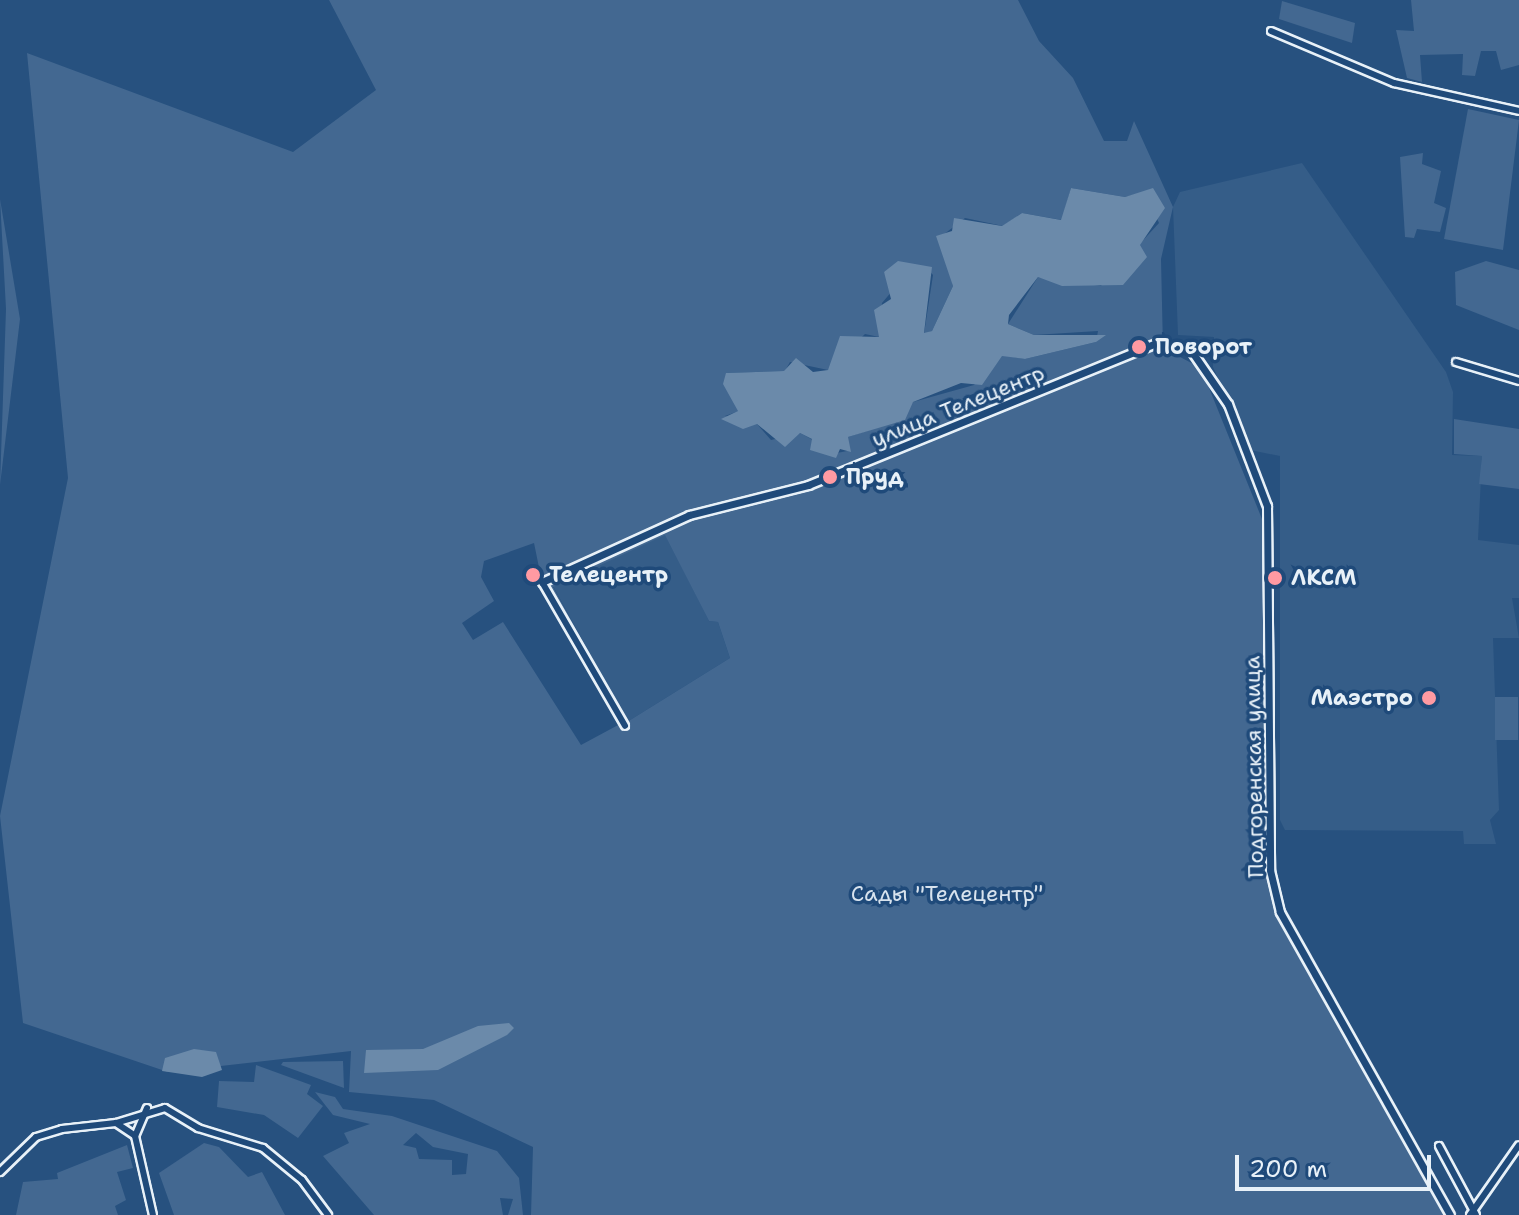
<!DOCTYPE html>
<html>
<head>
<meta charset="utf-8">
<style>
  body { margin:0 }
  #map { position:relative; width:1519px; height:1215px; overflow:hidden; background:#27517f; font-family:"Shantell Sans",sans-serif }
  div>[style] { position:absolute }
  .built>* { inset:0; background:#355d88 }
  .green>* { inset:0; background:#436891; transform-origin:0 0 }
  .water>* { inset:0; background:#6b8aaa }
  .roads { filter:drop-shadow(2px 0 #e8f1f8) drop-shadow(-2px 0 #e8f1f8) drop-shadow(0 2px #e8f1f8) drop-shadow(0 -2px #e8f1f8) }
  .minor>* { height:6px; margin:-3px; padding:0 3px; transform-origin:3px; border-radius:3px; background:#1f4a7a }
  .tertiary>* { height:7px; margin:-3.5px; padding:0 3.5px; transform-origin:3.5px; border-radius:3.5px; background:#1f4a7a }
  .dots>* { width:22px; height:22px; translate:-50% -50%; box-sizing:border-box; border:4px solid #1f4a7a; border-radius:50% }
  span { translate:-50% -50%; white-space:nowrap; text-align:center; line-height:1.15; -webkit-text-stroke:7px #1f4a7a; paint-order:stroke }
  .poi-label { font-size:22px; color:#e8f1f8; font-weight:700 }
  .left { translate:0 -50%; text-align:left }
  .right { translate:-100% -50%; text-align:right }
  .street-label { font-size:22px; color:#e8f1f8 }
  .park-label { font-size:22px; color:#d8e3ee }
  .scale { position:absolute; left:1235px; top:1155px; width:196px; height:36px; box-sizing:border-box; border:4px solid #e8f1f8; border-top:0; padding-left:10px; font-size:24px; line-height:28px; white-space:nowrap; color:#e8f1f8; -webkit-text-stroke:6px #1f4a7a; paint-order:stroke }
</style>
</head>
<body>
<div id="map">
  <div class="built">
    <div style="clip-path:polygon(1302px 163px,1446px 372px,1453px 392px,1452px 455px,1482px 456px,1478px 540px,1519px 545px,1519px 598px,1512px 598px,1519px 638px,1493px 638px,1499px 810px,1490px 820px,1496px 844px,1464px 844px,1463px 831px,1285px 830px,1280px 820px,1280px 456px,1250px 450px,1213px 367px,1214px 337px,1178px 335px,1173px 207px,1180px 192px)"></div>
    <div style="clip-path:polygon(666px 534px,709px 621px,718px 622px,730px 658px,627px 722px,553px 586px)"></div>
  </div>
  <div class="green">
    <div style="clip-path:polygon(evenodd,329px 0,1018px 0,1039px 41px,1073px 78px,1104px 141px,1127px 141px,1134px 121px,1173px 207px,1161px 259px,1163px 348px,1201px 368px,1262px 519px,1265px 861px,1275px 913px,1445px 1215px,531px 1215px,533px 1147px,434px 1100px,349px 1092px,351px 1051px,168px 1072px,23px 1023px,0 816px,68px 478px,27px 53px,293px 152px,376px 90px,329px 0,1071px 188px,1125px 197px,1145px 192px,1159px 223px,1101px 286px,1038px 277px,1008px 324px,1034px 335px,1098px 331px,1096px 342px,1025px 359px,1002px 355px,974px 385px,913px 402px,888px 424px,848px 437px,847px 451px,837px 453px,800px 433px,771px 440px,757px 424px,725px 416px,739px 411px,726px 373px,785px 371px,790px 362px,828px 370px,865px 334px,879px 337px,882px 303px,893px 290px,884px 272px,925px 266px,933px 275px,924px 334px,932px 331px,953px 286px,943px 235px,965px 218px,1003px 226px,1022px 213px,1062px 220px,1071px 188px,329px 0,665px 535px,709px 621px,718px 622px,730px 658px,627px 722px,553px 587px,665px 535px,329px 0,534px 543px,544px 592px,620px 724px,581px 745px,503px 622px,473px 640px,462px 623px,494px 601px,481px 577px,484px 561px,534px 543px)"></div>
    <div style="clip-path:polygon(1411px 0,1519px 0,1519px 65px,1501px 70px,1496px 51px,1481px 51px,1475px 76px,1462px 75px,1463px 54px,1420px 55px,1422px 82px,1407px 78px,1396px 30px,1414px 31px)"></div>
    <div style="clip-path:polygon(1282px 1px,1355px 23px,1352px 43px,1279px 19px)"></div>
    <div style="clip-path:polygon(1468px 109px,1519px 120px,1503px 250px,1444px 239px)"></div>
    <div style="clip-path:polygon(1423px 153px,1422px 164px,1441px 171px,1434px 203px,1446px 208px,1440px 232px,1417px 229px,1414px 238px,1405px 237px,1400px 157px)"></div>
    <div style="clip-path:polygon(0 199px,20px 319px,0 485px,6px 309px)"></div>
    <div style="clip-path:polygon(1486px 261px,1519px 270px,1519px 330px,1456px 305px,1455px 272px)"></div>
    <div style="clip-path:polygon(1454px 419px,1519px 429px,1519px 489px,1479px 484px,1482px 456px,1454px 454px)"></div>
    <div style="left:1495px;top:697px;width:23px;height:43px"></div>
    <div style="clip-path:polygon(343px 1061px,344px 1088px,281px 1065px,283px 1062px)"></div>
    <div style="clip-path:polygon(256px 1065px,311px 1085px,307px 1094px,323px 1106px,298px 1138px,264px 1115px,217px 1107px,219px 1081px,254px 1082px)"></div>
    <div style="clip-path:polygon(evenodd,315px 1092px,335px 1097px,343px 1109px,392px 1116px,497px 1151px,519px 1178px,523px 1215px,508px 1215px,513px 1199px,500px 1198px,503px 1215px,374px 1215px,323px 1156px,349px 1143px,344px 1133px,370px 1124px,333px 1115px,315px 1092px,416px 1133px,433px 1147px,468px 1154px,466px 1174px,452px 1175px,452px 1160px,419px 1159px,416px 1148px,403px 1145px,416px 1133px)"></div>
    <div style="clip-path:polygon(204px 1143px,219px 1147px,248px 1177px,262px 1172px,285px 1215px,174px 1215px,159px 1173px)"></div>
    <div style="clip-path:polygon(127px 1145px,133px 1168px,117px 1172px,126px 1200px,115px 1206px,118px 1215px,16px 1215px,23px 1182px,58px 1179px,57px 1173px)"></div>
  </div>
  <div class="water">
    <div style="clip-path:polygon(1071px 188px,1125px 197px,1153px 188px,1165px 208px,1140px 245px,1147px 257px,1123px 285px,1062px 286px,1038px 277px,1009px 315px,1008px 324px,1034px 335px,1106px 335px,1096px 342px,1025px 359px,1002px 356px,982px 385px,961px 383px,913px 402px,905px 420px,848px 437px,851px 452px,840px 449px,836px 458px,810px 450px,812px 439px,800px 433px,785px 447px,757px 424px,743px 429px,721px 419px,738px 411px,723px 384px,726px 373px,784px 371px,796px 358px,813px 372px,828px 370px,840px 336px,879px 337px,874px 310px,891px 299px,884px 272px,898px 261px,932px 267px,924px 333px,932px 331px,953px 286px,936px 236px,952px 231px,954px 218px,1002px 226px,1022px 213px,1061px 220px)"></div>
    <div style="clip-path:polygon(509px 1023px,514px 1028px,507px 1035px,438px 1070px,364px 1073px,366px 1050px,423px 1049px,478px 1026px)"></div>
    <div style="clip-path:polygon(194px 1049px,216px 1052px,222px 1070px,202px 1077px,162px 1071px,165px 1058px)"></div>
  </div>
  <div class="roads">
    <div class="minor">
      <div style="left:1271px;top:31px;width:134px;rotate:22.9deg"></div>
      <div style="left:1394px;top:83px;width:128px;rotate:12.6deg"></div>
      <div style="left:1456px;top:362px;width:66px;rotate:16.8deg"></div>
      <div style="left:542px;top:582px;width:166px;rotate:60deg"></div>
      <div style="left:147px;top:1108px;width:30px;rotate:113deg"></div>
      <div style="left:135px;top:1136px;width:81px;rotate:77.2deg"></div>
      <div style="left:116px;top:1123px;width:51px;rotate:-17deg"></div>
      <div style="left:165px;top:1108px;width:39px;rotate:31deg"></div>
      <div style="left:198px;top:1128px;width:68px;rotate:17.1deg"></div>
      <div style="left:263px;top:1148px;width:50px;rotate:39.4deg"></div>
      <div style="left:302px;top:1180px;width:44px;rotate:53.4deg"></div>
      <div style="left:1439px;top:1146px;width:78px;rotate:61.8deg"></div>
      <div style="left:0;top:1172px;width:50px;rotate:-44.2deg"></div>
      <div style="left:36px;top:1137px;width:27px;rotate:-17deg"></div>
      <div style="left:62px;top:1129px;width:54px;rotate:-6.3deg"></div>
      <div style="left:116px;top:1123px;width:23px;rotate:34deg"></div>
      <div style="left:1470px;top:1215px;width:85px;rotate:-55deg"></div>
    </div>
    <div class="tertiary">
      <div style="left:542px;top:582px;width:162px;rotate:-24.5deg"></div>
      <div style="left:689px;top:515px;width:123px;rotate:-14.1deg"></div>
      <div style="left:808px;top:485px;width:376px;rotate:-22.2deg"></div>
      <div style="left:1156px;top:343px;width:35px;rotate:10deg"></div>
      <div style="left:1190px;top:349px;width:67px;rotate:55.4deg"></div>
      <div style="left:1228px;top:404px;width:109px;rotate:69.1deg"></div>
      <div style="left:1267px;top:506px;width:364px;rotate:89.5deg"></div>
      <div style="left:1270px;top:870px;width:43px;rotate:76.6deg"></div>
      <div style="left:1280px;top:912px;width:347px;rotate:60.7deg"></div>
    </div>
  </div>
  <div class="dots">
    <div style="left:1139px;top:347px;background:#ff9aa2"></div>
    <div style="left:830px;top:477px;background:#ff9aa2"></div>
    <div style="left:533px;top:575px;background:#ff9aa2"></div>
    <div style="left:1275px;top:578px;background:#ff9aa2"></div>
    <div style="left:1429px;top:698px;background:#ff9aa2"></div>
  </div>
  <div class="poi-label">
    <span class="left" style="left:1155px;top:347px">Поворот</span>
    <span class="left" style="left:846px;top:477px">Пруд</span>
    <span class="left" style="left:549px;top:575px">Телецентр</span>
    <span class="left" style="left:1291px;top:578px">ЛКСМ</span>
    <span class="right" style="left:1413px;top:698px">Маэстро</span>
  </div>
  <div class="street-label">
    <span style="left:958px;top:406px;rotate:-22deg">улица Телецентр</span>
    <span style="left:1254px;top:767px;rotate:-91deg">Подгоренская улица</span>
  </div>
  <div class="park-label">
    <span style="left:947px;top:894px">Сады "Телецентр"</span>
  </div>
  <div class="scale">200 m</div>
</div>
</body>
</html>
